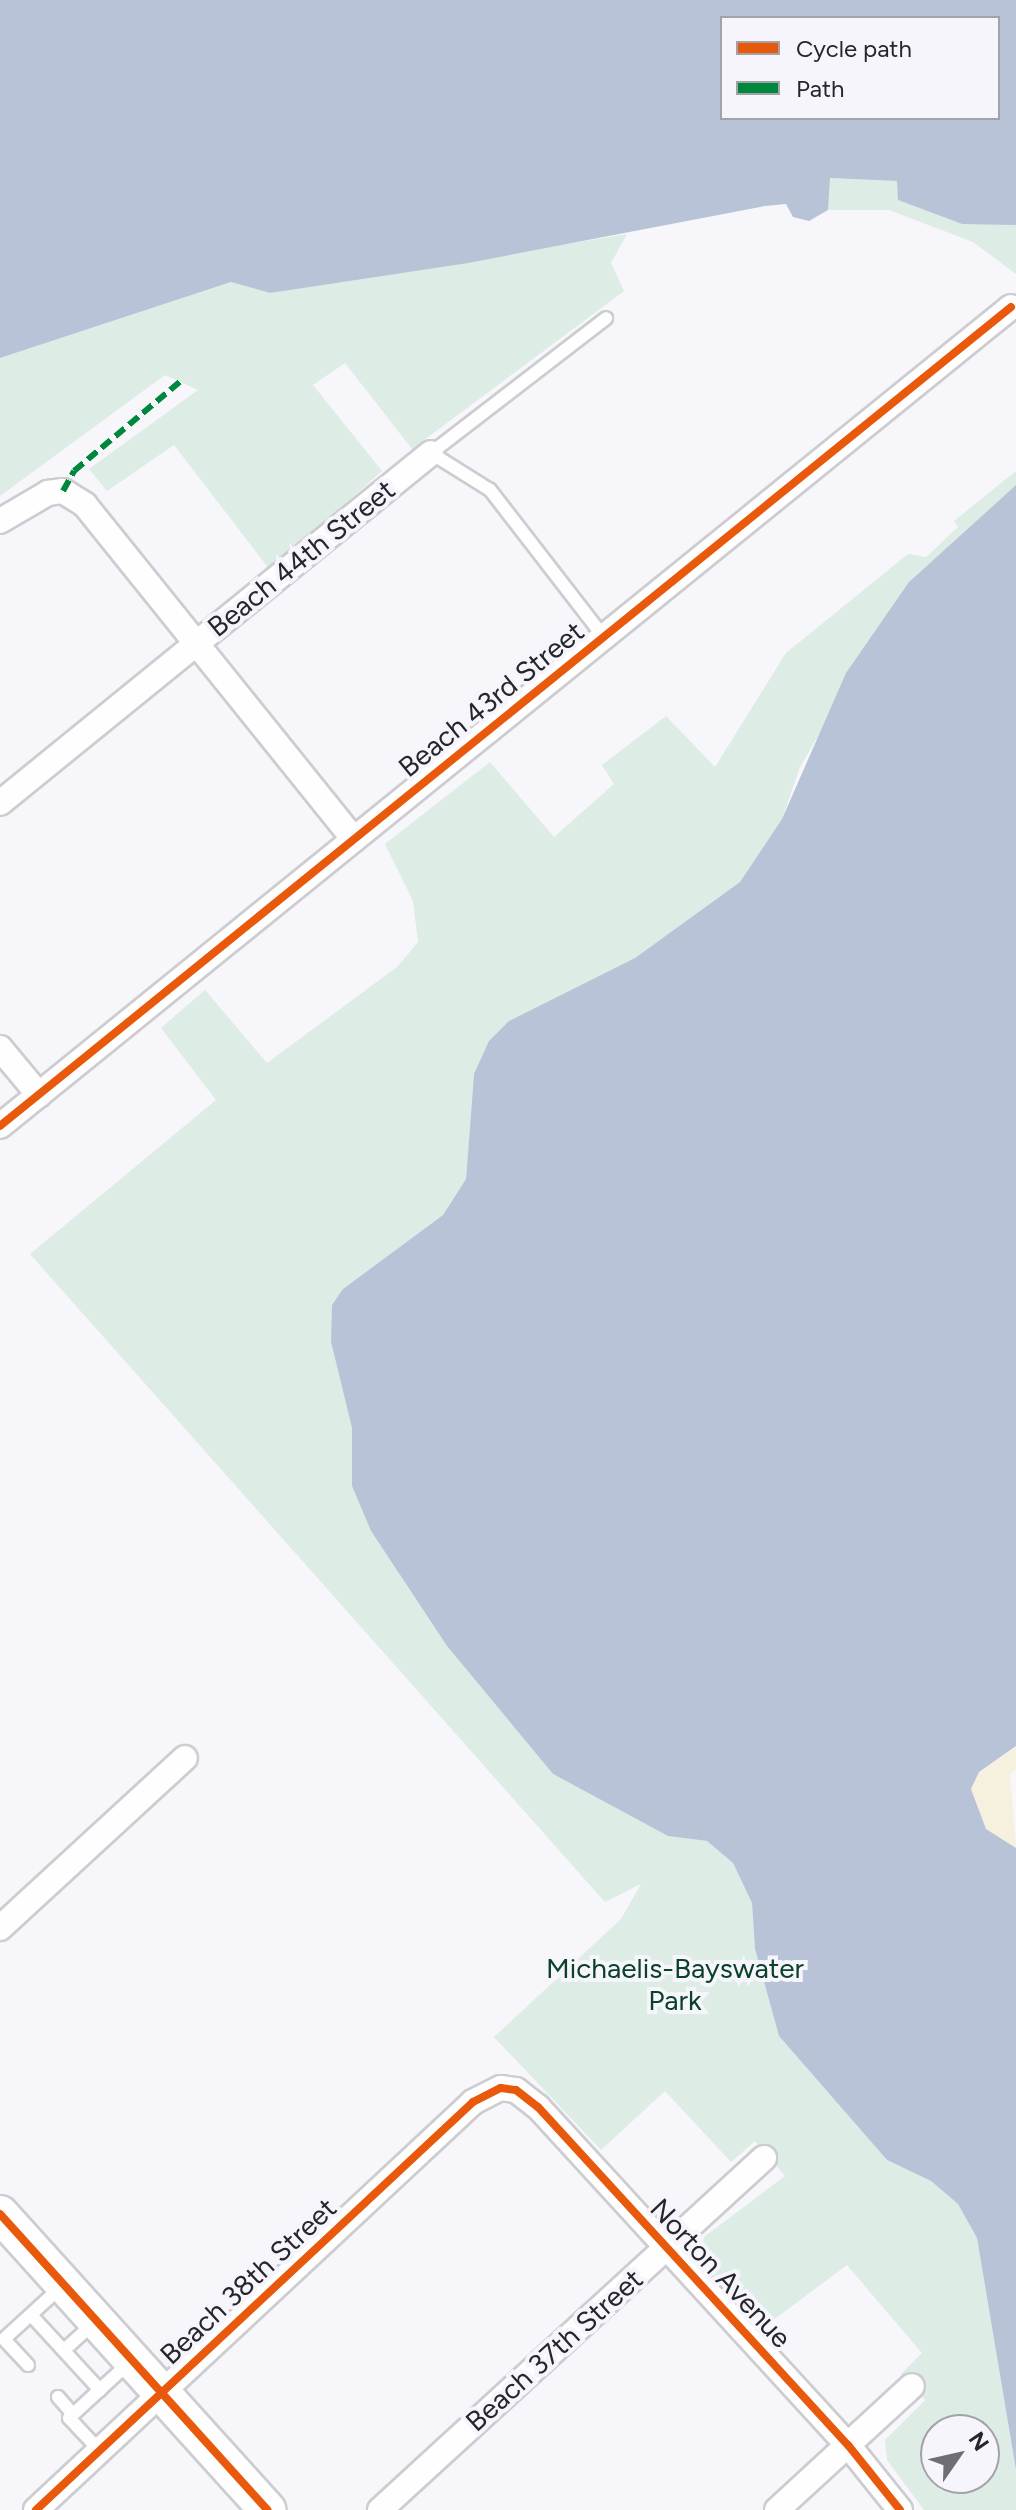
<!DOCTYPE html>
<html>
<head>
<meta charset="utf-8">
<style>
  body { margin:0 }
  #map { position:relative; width:1016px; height:2510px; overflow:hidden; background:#f7f6fb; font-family:Figtree,sans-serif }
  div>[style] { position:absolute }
  .green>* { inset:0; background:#ddece4 }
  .sand>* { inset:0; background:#f6f1de }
  .water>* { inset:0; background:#b9c3d7 }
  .roads { filter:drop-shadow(2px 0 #cdccd1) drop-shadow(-2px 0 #cdccd1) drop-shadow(0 2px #cdccd1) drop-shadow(0 -2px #cdccd1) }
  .lane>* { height:12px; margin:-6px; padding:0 6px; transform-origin:6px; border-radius:6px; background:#fefefe }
  .street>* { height:24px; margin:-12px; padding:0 12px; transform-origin:12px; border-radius:12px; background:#fefefe }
  .primary>* { height:36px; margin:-18px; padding:0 18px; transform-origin:18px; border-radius:18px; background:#fefefe }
  .quiet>* { height:6px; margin-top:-3px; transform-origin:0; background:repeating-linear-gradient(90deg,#00873e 0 12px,transparent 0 18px) }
  .cycleway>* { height:8px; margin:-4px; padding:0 4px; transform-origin:4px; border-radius:4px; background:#e8590c }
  span { translate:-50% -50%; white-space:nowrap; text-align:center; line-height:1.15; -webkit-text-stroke:8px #f6f5fc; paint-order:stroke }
  .street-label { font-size:28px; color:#26252b }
  .park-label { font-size:28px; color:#0a4128 }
  .legend { position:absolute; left:720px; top:16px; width:280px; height:104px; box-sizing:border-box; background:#f6f5fc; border:2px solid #a3a2a8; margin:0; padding:10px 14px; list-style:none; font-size:24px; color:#26252b }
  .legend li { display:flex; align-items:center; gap:16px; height:40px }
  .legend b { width:40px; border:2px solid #a3a2a8 }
  .north { position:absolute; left:920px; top:2414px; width:80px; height:80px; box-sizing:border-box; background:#f6f5fc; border:2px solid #a3a2a8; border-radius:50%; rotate:56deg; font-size:22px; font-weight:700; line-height:32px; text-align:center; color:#26252b }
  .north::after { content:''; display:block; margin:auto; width:28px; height:36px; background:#6f6e74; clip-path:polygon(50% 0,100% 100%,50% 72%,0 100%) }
</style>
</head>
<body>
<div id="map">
  <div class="green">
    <div style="clip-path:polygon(829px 178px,898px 181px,898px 200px,962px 224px,1012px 223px,1016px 225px,1016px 274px,973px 242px,889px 210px,828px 210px)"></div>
    <div style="clip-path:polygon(627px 234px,611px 263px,624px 291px,412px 449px,345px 363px,313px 385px,382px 471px,270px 570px,174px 445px,107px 491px,89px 469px,198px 390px,165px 375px,0 496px,0 358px,231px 282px,270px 293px)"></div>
    <div style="clip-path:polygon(evenodd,1016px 471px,1016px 485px,909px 582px,800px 767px,782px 819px,740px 882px,635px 958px,509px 1021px,474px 1074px,466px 1179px,443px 1215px,343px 1289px,331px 1342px,352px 1428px,352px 1486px,371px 1531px,447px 1646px,553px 1774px,668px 1836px,707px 1841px,733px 1863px,752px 1903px,755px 1949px,779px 2036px,887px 2160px,931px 2181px,958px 2204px,977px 2238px,1016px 2470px,1016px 2510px,924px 2510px,887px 2460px,885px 2440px,925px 2400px,901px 2374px,922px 2353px,847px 2265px,764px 2327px,700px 2267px,704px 2237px,785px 2176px,755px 2141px,731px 2162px,665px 2091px,601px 2150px,494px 2037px,621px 1919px,641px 1884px,605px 1902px,30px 1254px,216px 1100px,161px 1028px,205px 990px,267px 1063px,397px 967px,418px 942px,413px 901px,385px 844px,490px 762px,554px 837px,614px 784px,602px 765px,666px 716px,715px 767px,786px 653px,908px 554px,926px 557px,958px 527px,954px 521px,1016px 471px,936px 2430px,984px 2430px,984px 2478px,936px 2478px,936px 2430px)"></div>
  </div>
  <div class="sand">
    <div style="clip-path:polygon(1016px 1747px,1016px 1769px,1010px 1774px,1016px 1848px,986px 1829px,971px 1789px,979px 1772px)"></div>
  </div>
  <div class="water">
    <div style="clip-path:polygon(evenodd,0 0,1016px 0,1016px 225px,962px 224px,898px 200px,897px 181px,830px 178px,828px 210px,809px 221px,793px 217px,786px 204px,765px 206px,468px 263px,270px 293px,231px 282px,0 358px,0 0,722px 18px,998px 18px,998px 118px,722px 118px,722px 18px)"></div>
    <div style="clip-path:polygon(1016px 485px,1016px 1746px,979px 1772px,971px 1789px,986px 1829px,1016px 1848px,1016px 2470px,977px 2238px,958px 2204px,931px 2181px,887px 2160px,779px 2036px,755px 1949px,752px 1903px,733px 1863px,707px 1841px,668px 1836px,553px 1774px,447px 1646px,371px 1531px,352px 1486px,352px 1428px,331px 1342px,332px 1305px,343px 1289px,443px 1215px,466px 1179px,474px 1074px,489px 1041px,509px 1021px,635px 958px,740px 882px,782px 819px,846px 673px,909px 582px)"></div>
  </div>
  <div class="roads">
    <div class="lane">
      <div style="left:603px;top:636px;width:185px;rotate:-127.7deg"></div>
      <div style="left:490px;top:490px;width:70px;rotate:-147.9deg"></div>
      <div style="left:431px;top:453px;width:221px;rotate:-37.6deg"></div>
      <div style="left:31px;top:2315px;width:102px;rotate:47.4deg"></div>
      <div style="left:64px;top:2350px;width:40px;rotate:-42deg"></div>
      <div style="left:28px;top:2365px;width:35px;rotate:-133deg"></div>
      <div style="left:4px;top:2339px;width:79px;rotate:-42.4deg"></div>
      <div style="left:58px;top:2397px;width:23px;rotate:49deg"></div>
      <div style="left:100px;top:2451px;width:45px;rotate:-133.2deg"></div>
      <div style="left:69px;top:2418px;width:83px;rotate:-42.6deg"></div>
    </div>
    <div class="street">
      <div style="left:0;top:521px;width:56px;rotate:-30.3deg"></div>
      <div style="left:48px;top:493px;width:15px;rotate:-8deg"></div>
      <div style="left:63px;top:491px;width:26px;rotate:32deg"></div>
      <div style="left:85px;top:505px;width:429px;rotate:51.2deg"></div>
      <div style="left:0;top:803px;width:555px;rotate:-39.08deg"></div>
      <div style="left:0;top:1048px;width:61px;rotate:50.3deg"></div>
      <div style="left:0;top:1126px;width:1301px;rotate:-39.01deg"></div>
      <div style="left:0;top:1928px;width:251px;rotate:-42.6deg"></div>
      <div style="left:36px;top:2510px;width:598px;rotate:-43.03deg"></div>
      <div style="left:473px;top:2102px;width:31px;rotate:-27deg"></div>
      <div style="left:501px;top:2088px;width:15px;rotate:8deg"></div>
      <div style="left:516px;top:2090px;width:28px;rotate:38deg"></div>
      <div style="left:538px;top:2107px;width:459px;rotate:47.5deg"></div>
      <div style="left:848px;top:2445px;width:83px;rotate:51.3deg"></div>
      <div style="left:380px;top:2510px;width:521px;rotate:-42.51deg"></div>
      <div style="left:777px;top:2510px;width:183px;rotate:-42.6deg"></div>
    </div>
    <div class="primary">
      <div style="left:0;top:2214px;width:399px;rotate:47.9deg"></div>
    </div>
  </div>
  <div class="quiet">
    <div style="left:63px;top:491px;width:23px;rotate:-61deg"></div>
    <div style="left:74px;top:471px;width:140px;rotate:-40.1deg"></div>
  </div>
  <div class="cycleway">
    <div style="left:0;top:1126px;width:1301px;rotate:-39.01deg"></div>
    <div style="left:0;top:2214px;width:399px;rotate:47.9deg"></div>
    <div style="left:36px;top:2510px;width:598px;rotate:-43.03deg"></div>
    <div style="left:473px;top:2102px;width:31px;rotate:-27deg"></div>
    <div style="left:501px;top:2088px;width:15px;rotate:8deg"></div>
    <div style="left:516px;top:2090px;width:28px;rotate:38deg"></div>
    <div style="left:538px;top:2107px;width:459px;rotate:47.5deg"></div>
    <div style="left:848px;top:2445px;width:83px;rotate:51.3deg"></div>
  </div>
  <div class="street-label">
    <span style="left:301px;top:558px;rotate:-39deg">Beach 44th Street</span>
    <span style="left:491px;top:699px;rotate:-39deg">Beach 43rd Street</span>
    <span style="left:721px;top:2273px;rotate:47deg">Norton Avenue</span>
    <span style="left:248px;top:2281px;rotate:-43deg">Beach 38th Street</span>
    <span style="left:554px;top:2350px;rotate:-42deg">Beach 37th Street</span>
  </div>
  <div class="park-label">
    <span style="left:675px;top:1984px">Michaelis-Bayswater<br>Park</span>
  </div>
  <ul class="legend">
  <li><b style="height:10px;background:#e8590c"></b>Cycle path</li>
  <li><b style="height:10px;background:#00873e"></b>Path</li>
  </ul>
  <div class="north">N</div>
</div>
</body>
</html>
